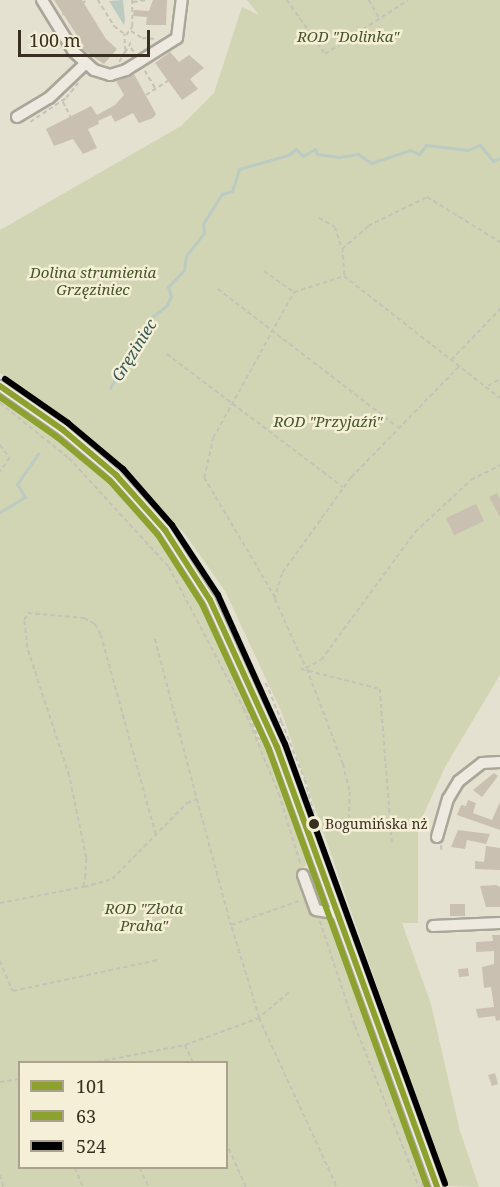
<!DOCTYPE html>
<html>
<head>
<meta charset="utf-8">
<style>
  body { margin:0 }
  #map { position:relative; width:500px; height:1187px; overflow:hidden; background:#e5e1d0; font-family:"Noto Serif",serif }
  div>[style] { position:absolute }
  .green>* { inset:0; background:#d1d5b3 }
  .water>* { inset:0; background:#bbcbc2 }
  .stream>* { height:3px; margin:-1.5px; padding:0 1.5px; transform-origin:1.5px; border-radius:1.5px; background:#bbcbc2 }
  .building>* { inset:0; background:#c9c0b1; transform-origin:0 0 }
  .path>* { height:1.5px; margin-top:-0.75px; transform-origin:0; background:repeating-linear-gradient(90deg,#c6c2b8 0 4.5px,transparent 0 7.5px) }
  .roads { filter:drop-shadow(2px 0 #aaa699) drop-shadow(-2px 0 #aaa699) drop-shadow(0 2px #aaa699) drop-shadow(0 -2px #aaa699) }
  .minor>* { height:10px; margin:-5px; padding:0 5px; transform-origin:5px; border-radius:5px; background:#eeeae1 }
  .bus-1>* { height:6px; margin:-3px; padding:0 3px; transform-origin:3px; border-radius:3px; background:#8da12e }
  .bus-2>* { height:6px; margin:-3px; padding:0 3px; transform-origin:3px; border-radius:3px; background:#8da12e }
  .bus-3>* { height:6px; margin:-3px; padding:0 3px; transform-origin:3px; border-radius:3px; background:#000 }
  .dots>* { width:16px; height:16px; translate:-50% -50%; box-sizing:border-box; border:3px solid #f5efd7; border-radius:50% }
  span { translate:-50% -50%; white-space:nowrap; text-align:center; line-height:1.15; -webkit-text-stroke:5px #f5efd7; paint-order:stroke }
  .bus-label { font-size:14px; color:#392f21 }
  .left { translate:0 -50%; text-align:left }
  .park-label { font-size:15px; color:#455528; font-style:italic }
  .water-label { font-size:16px; color:#315758; font-style:italic }
  .legend { position:absolute; left:18px; top:1061px; width:210px; height:108px; box-sizing:border-box; background:#f5efd7; border:2px solid #aaa28e; margin:0; padding:8px 10px; list-style:none; font-size:18px; color:#392f21 }
  .legend li { display:flex; align-items:center; gap:12px; height:30px }
  .legend b { width:30px; border:2px solid #aaa28e }
  .scale { position:absolute; left:18px; top:30px; width:132px; height:27px; box-sizing:border-box; border:3px solid #392f21; border-top:0; padding-left:8px; font-size:18px; line-height:21px; white-space:nowrap; color:#392f21; -webkit-text-stroke:4px #f5efd7; paint-order:stroke }
</style>
</head>
<body>
<div id="map">
  <div class="green">
    <div style="clip-path:polygon(247px 0,500px 0,500px 675px,445px 767px,418px 827px,418px 923px,402px 923px,431px 1004px,460px 1131px,479px 1187px,447px 1186px,281px 711px,225px 591px,185px 534px,114px 460px,0 373px,0 230px,181px 126px,214px 93px,242px 7px,259px 15px)"></div>
    <div style="clip-path:polygon(evenodd,0 391px,112px 478px,162px 534px,209px 608px,259px 742px,266px 731px,312px 858px,300px 872px,303px 891px,321px 918px,333px 917px,431px 1187px,0 1187px,0 391px,20px 1062px,226px 1062px,226px 1168px,20px 1168px,20px 1062px)"></div>
  </div>
  <div class="water">
    <div style="clip-path:polygon(123px 0,125px 20px,124px 25px,109px 1px)"></div>
  </div>
  <div class="stream">
    <div style="left:110px;top:388px;width:81px;rotate:-59.6deg"></div>
    <div style="left:151px;top:318px;width:21px;rotate:-39deg"></div>
    <div style="left:167px;top:305px;width:10px;rotate:-66deg"></div>
    <div style="left:171px;top:296px;width:9px;rotate:-108deg"></div>
    <div style="left:168px;top:287px;width:23px;rotate:-47deg"></div>
    <div style="left:184px;top:270px;width:14px;rotate:-82deg"></div>
    <div style="left:186px;top:256px;width:29px;rotate:-52deg"></div>
    <div style="left:204px;top:233px;width:9px;rotate:-96deg"></div>
    <div style="left:203px;top:224px;width:36px;rotate:-58deg"></div>
    <div style="left:222px;top:194px;width:10px;rotate:-17deg"></div>
    <div style="left:232px;top:191px;width:23px;rotate:-72deg"></div>
    <div style="left:239px;top:169px;width:51px;rotate:-15.9deg"></div>
    <div style="left:288px;top:155px;width:10px;rotate:-37deg"></div>
    <div style="left:296px;top:149px;width:10px;rotate:45deg"></div>
    <div style="left:303px;top:156px;width:14px;rotate:-30deg"></div>
    <div style="left:315px;top:149px;width:5px;rotate:68deg"></div>
    <div style="left:317px;top:154px;width:22px;rotate:8deg"></div>
    <div style="left:339px;top:157px;width:19px;rotate:-9deg"></div>
    <div style="left:358px;top:154px;width:16px;rotate:35deg"></div>
    <div style="left:371px;top:163px;width:41px;rotate:-18.4deg"></div>
    <div style="left:410px;top:150px;width:10px;rotate:24deg"></div>
    <div style="left:419px;top:154px;width:11px;rotate:-52deg"></div>
    <div style="left:426px;top:145px;width:42px;rotate:6.8deg"></div>
    <div style="left:468px;top:150px;width:13px;rotate:-23deg"></div>
    <div style="left:480px;top:145px;width:21px;rotate:51deg"></div>
    <div style="left:493px;top:161px;width:8px;rotate:-23deg"></div>
    <div style="left:0;top:512px;width:29px;rotate:-31deg"></div>
    <div style="left:25px;top:497px;width:15px;rotate:-122deg"></div>
    <div style="left:17px;top:484px;width:37px;rotate:-55deg"></div>
  </div>
  <div class="building">
    <div style="clip-path:polygon(54px 0,82px 0,106px 39px,117px 49px,104px 64px,82px 49px,84px 46px)"></div>
    <div style="clip-path:polygon(153px 0,167px 0,166px 25px,146px 25px,147px 17px,133px 16px,134px 10px,149px 11px)"></div>
    <div style="clip-path:polygon(170px 52px,179px 62px,189px 55px,204px 68px,190px 79px,198px 89px,182px 100px,155px 63px)"></div>
    <div style="clip-path:polygon(134px 74px,156px 114px,153px 118px,139px 123px,133px 113px,115px 122px,111px 115px,98px 121px,99px 124px,88px 129px,97px 148px,83px 154px,73px 139px,54px 146px,46px 129px,91px 106px,97px 115px,115px 105px,124px 95px,116px 81px)"></div>
    <div style="clip-path:polygon(497px 493px,500px 499px,500px 517px,489px 497px)"></div>
    <div style="left:476px;top:504px;width:19px;height:33px;rotate:65deg"></div>
    <div style="clip-path:polygon(494px 773px,498px 776px,482px 797px,473px 790px)"></div>
    <div style="clip-path:polygon(468px 800px,476px 803px,473px 813px,492px 820px,500px 802px,500px 830px,457px 815px,461px 805px,466px 806px)"></div>
    <div style="clip-path:polygon(458px 830px,490px 834px,486px 844px,467px 840px,465px 849px,451px 847px)"></div>
    <div style="clip-path:polygon(486px 846px,500px 848px,500px 870px,475px 869px,475px 861px,484px 862px)"></div>
    <div style="clip-path:polygon(496px 885px,500px 887px,500px 907px,486px 907px,480px 886px)"></div>
    <div style="left:465px;top:904px;width:12px;height:15px;rotate:90deg"></div>
    <div style="clip-path:polygon(492px 935px,500px 935px,500px 1020px,496px 1021px,495px 1016px,478px 1018px,476px 1009px,494px 1007px,491px 987px,484px 988px,482px 967px,494px 964px,494px 951px,476px 952px,476px 942px,493px 941px)"></div>
    <div style="left:468px;top:968px;width:8px;height:10px;rotate:83deg"></div>
    <div style="clip-path:polygon(495px 1073px,498px 1084px,492px 1086px,488px 1075px)"></div>
  </div>
  <div class="path">
    <div style="left:98px;top:0;width:31px;rotate:58deg"></div>
    <div style="left:114px;top:26px;width:15px;rotate:37deg"></div>
    <div style="left:126px;top:35px;width:10px;rotate:-53deg"></div>
    <div style="left:132px;top:27px;width:27px;rotate:-90deg"></div>
    <div style="left:287px;top:0;width:66px;rotate:54.9deg"></div>
    <div style="left:325px;top:54px;width:99px;rotate:-33deg"></div>
    <div style="left:369px;top:0;width:20px;rotate:60deg"></div>
    <div style="left:133px;top:2px;width:14px;rotate:-8deg"></div>
    <div style="left:62px;top:15px;width:29px;rotate:-31deg"></div>
    <div style="left:131px;top:31px;width:13px;rotate:32deg"></div>
    <div style="left:142px;top:38px;width:14px;rotate:4deg"></div>
    <div style="left:131px;top:48px;width:6px;rotate:51deg"></div>
    <div style="left:125px;top:53px;width:15px;rotate:-62deg"></div>
    <div style="left:119px;top:62px;width:13px;rotate:-61deg"></div>
    <div style="left:125px;top:51px;width:17px;rotate:-93deg"></div>
    <div style="left:145px;top:71px;width:21px;rotate:59deg"></div>
    <div style="left:146px;top:95px;width:30px;rotate:-33deg"></div>
    <div style="left:63px;top:102px;width:17px;rotate:62deg"></div>
    <div style="left:30px;top:122px;width:43px;rotate:-33.7deg"></div>
    <div style="left:66px;top:98px;width:19px;rotate:-51deg"></div>
    <div style="left:319px;top:218px;width:18px;rotate:29deg"></div>
    <div style="left:335px;top:227px;width:22px;rotate:72deg"></div>
    <div style="left:264px;top:271px;width:35px;rotate:35deg"></div>
    <div style="left:344px;top:275px;width:26px;rotate:-94deg"></div>
    <div style="left:342px;top:249px;width:35px;rotate:-41deg"></div>
    <div style="left:368px;top:226px;width:66px;rotate:-26.2deg"></div>
    <div style="left:427px;top:197px;width:86px;rotate:31.7deg"></div>
    <div style="left:218px;top:289px;width:227px;rotate:37.5deg"></div>
    <div style="left:167px;top:354px;width:221px;rotate:37.1deg"></div>
    <div style="left:451px;top:360px;width:71px;rotate:-46.1deg"></div>
    <div style="left:459px;top:367px;width:155px;rotate:134.2deg"></div>
    <div style="left:351px;top:478px;width:118px;rotate:125.7deg"></div>
    <div style="left:282px;top:574px;width:26px;rotate:106deg"></div>
    <div style="left:275px;top:599px;width:76px;rotate:65.8deg"></div>
    <div style="left:306px;top:668px;width:17px;rotate:-28deg"></div>
    <div style="left:321px;top:660px;width:159px;rotate:-53.7deg"></div>
    <div style="left:415px;top:532px;width:76px;rotate:-42.9deg"></div>
    <div style="left:471px;top:480px;width:33px;rotate:-27deg"></div>
    <div style="left:488px;top:386px;width:14px;rotate:-30deg"></div>
    <div style="left:0;top:403px;width:88px;rotate:38.6deg"></div>
    <div style="left:69px;top:458px;width:148px;rotate:47.5deg"></div>
    <div style="left:169px;top:567px;width:161px;rotate:62.2deg"></div>
    <div style="left:244px;top:709px;width:92px;rotate:67.6deg"></div>
    <div style="left:279px;top:794px;width:74px;rotate:72.8deg"></div>
    <div style="left:0;top:445px;width:16px;rotate:52deg"></div>
    <div style="left:10px;top:458px;width:17px;rotate:126deg"></div>
    <div style="left:275px;top:598px;width:139px;rotate:-120.6deg"></div>
    <div style="left:204px;top:478px;width:41px;rotate:-77.3deg"></div>
    <div style="left:213px;top:438px;width:167px;rotate:-61deg"></div>
    <div style="left:294px;top:292px;width:52px;rotate:-17.7deg"></div>
    <div style="left:344px;top:276px;width:198px;rotate:38deg"></div>
    <div style="left:155px;top:639px;width:165px;rotate:75.3deg"></div>
    <div style="left:301px;top:669px;width:81px;rotate:14.2deg"></div>
    <div style="left:380px;top:689px;width:154px;rotate:85.5deg"></div>
    <div style="left:307px;top:669px;width:102px;rotate:69.2deg"></div>
    <div style="left:343px;top:764px;width:29px;rotate:76deg"></div>
    <div style="left:350px;top:792px;width:31px;rotate:92deg"></div>
    <div style="left:266px;top:683px;width:42px;rotate:67.7deg"></div>
    <div style="left:282px;top:722px;width:5px;rotate:169deg"></div>
    <div style="left:245px;top:702px;width:40px;rotate:69.8deg"></div>
    <div style="left:259px;top:740px;width:3px;rotate:-45deg"></div>
    <div style="left:282px;top:722px;width:62px;rotate:68.4deg"></div>
    <div style="left:305px;top:780px;width:52px;rotate:74.4deg"></div>
    <div style="left:441px;top:850px;width:5px;rotate:-90deg"></div>
    <div style="left:84px;top:887px;width:29px;rotate:-16deg"></div>
    <div style="left:112px;top:879px;width:107px;rotate:-45.4deg"></div>
    <div style="left:187px;top:803px;width:11px;rotate:-22deg"></div>
    <div style="left:197px;top:799px;width:131px;rotate:74.9deg"></div>
    <div style="left:0;top:903px;width:85px;rotate:-10.9deg"></div>
    <div style="left:83px;top:887px;width:9px;rotate:-77deg"></div>
    <div style="left:85px;top:878px;width:20px;rotate:-87deg"></div>
    <div style="left:86px;top:858px;width:84px;rotate:-101.7deg"></div>
    <div style="left:69px;top:776px;width:135px;rotate:-108.2deg"></div>
    <div style="left:27px;top:648px;width:28px;rotate:-96deg"></div>
    <div style="left:24px;top:620px;width:8px;rotate:-60deg"></div>
    <div style="left:28px;top:613px;width:56px;rotate:5.1deg"></div>
    <div style="left:84px;top:618px;width:13px;rotate:29deg"></div>
    <div style="left:95px;top:624px;width:13px;rotate:61deg"></div>
    <div style="left:101px;top:635px;width:207px;rotate:74.6deg"></div>
    <div style="left:320px;top:921px;width:111px;rotate:71.6deg"></div>
    <div style="left:355px;top:1026px;width:173px;rotate:68.3deg"></div>
    <div style="left:0;top:961px;width:33px;rotate:67deg"></div>
    <div style="left:13px;top:991px;width:148px;rotate:-12.1deg"></div>
    <div style="left:289px;top:993px;width:39px;rotate:140deg"></div>
    <div style="left:259px;top:1018px;width:97px;rotate:-106.8deg"></div>
    <div style="left:231px;top:925px;width:75px;rotate:-19.4deg"></div>
    <div style="left:185px;top:1045px;width:79px;rotate:-20deg"></div>
    <div style="left:259px;top:1018px;width:186px;rotate:65.2deg"></div>
    <div style="left:97px;top:1062px;width:90px;rotate:-10.9deg"></div>
    <div style="left:185px;top:1045px;width:19px;rotate:65deg"></div>
    <div style="left:0;top:1082px;width:20px;rotate:-9deg"></div>
    <div style="left:226px;top:1142px;width:49px;rotate:66deg"></div>
    <div style="left:75px;top:1168px;width:21px;rotate:67deg"></div>
    <div style="left:140px;top:1168px;width:21px;rotate:65deg"></div>
    <div style="left:0;top:1175px;width:13px;rotate:72deg"></div>
    <div style="left:421px;top:1187px;width:8px;rotate:-67deg"></div>
  </div>
  <div class="roads">
    <div class="minor">
      <div style="left:42px;top:0;width:61px;rotate:58.4deg"></div>
      <div style="left:74px;top:52px;width:27px;rotate:42deg"></div>
      <div style="left:94px;top:70px;width:17px;rotate:17deg"></div>
      <div style="left:110px;top:75px;width:17px;rotate:-17deg"></div>
      <div style="left:126px;top:70px;width:60px;rotate:-32.1deg"></div>
      <div style="left:177px;top:38px;width:38px;rotate:-83deg"></div>
      <div style="left:17px;top:117px;width:37px;rotate:-31deg"></div>
      <div style="left:49px;top:98px;width:50px;rotate:-43.4deg"></div>
      <div style="left:0;top:386px;width:77px;rotate:34.9deg"></div>
      <div style="left:63px;top:430px;width:70px;rotate:40.3deg"></div>
      <div style="left:116px;top:475px;width:74px;rotate:48.3deg"></div>
      <div style="left:165px;top:530px;width:83px;rotate:57.3deg"></div>
      <div style="left:210px;top:600px;width:162px;rotate:65.5deg"></div>
      <div style="left:277px;top:747px;width:468px;rotate:70deg"></div>
      <div style="left:437px;top:837px;width:40px;rotate:-74deg"></div>
      <div style="left:448px;top:799px;width:21px;rotate:-59deg"></div>
      <div style="left:459px;top:781px;width:29px;rotate:-38deg"></div>
      <div style="left:482px;top:763px;width:18px;rotate:-3deg"></div>
      <div style="left:303px;top:875px;width:37px;rotate:70deg"></div>
      <div style="left:316px;top:910px;width:22px;rotate:10deg"></div>
      <div style="left:433px;top:926px;width:67px;rotate:-2.6deg"></div>
    </div>
  </div>
  <div class="bus-1">
    <div style="left:0;top:386px;width:77px;rotate:34.9deg"></div>
    <div style="left:63px;top:430px;width:70px;rotate:40.3deg"></div>
    <div style="left:116px;top:475px;width:74px;rotate:48.3deg"></div>
    <div style="left:165px;top:530px;width:83px;rotate:57.3deg"></div>
    <div style="left:210px;top:600px;width:162px;rotate:65.5deg"></div>
    <div style="left:277px;top:747px;width:468px;rotate:70deg"></div>
  </div>
  <div class="bus-2">
    <div style="left:0;top:397px;width:70px;rotate:35.1deg"></div>
    <div style="left:57px;top:437px;width:69px;rotate:39.7deg"></div>
    <div style="left:110px;top:481px;width:72px;rotate:48.4deg"></div>
    <div style="left:158px;top:535px;width:82px;rotate:57.5deg"></div>
    <div style="left:202px;top:604px;width:161px;rotate:65.3deg"></div>
    <div style="left:269px;top:750px;width:465px;rotate:70.1deg"></div>
  </div>
  <div class="bus-3">
    <div style="left:5px;top:379px;width:77px;rotate:34.9deg"></div>
    <div style="left:68px;top:423px;width:72px;rotate:39.9deg"></div>
    <div style="left:123px;top:469px;width:74px;rotate:48.8deg"></div>
    <div style="left:172px;top:525px;width:84px;rotate:56.7deg"></div>
    <div style="left:218px;top:595px;width:163px;rotate:65.8deg"></div>
    <div style="left:285px;top:744px;width:468px;rotate:70deg"></div>
  </div>
  <div class="dots">
    <div style="left:314px;top:824px;background:#392f21"></div>
  </div>
  <div class="bus-label">
    <span class="left" style="left:325px;top:824px">Bogumińska nż</span>
  </div>
  <div class="park-label">
    <span style="left:348px;top:37px">ROD "Dolinka"</span>
    <span style="left:93px;top:281px">Dolina strumienia<br>Grzęziniec</span>
    <span style="left:328px;top:422px">ROD "Przyjaźń"</span>
    <span style="left:144px;top:917px">ROD "Złota<br>Praha"</span>
  </div>
  <div class="water-label">
    <span style="left:134px;top:350px;rotate:-58deg">Gręziniec</span>
  </div>
  <ul class="legend">
  <li><b style="height:8px;background:#8da12e"></b>101</li>
  <li><b style="height:8px;background:#8da12e"></b>63</li>
  <li><b style="height:8px;background:#000"></b>524</li>
  </ul>
  <div class="scale">100 m</div>
</div>
</body>
</html>
